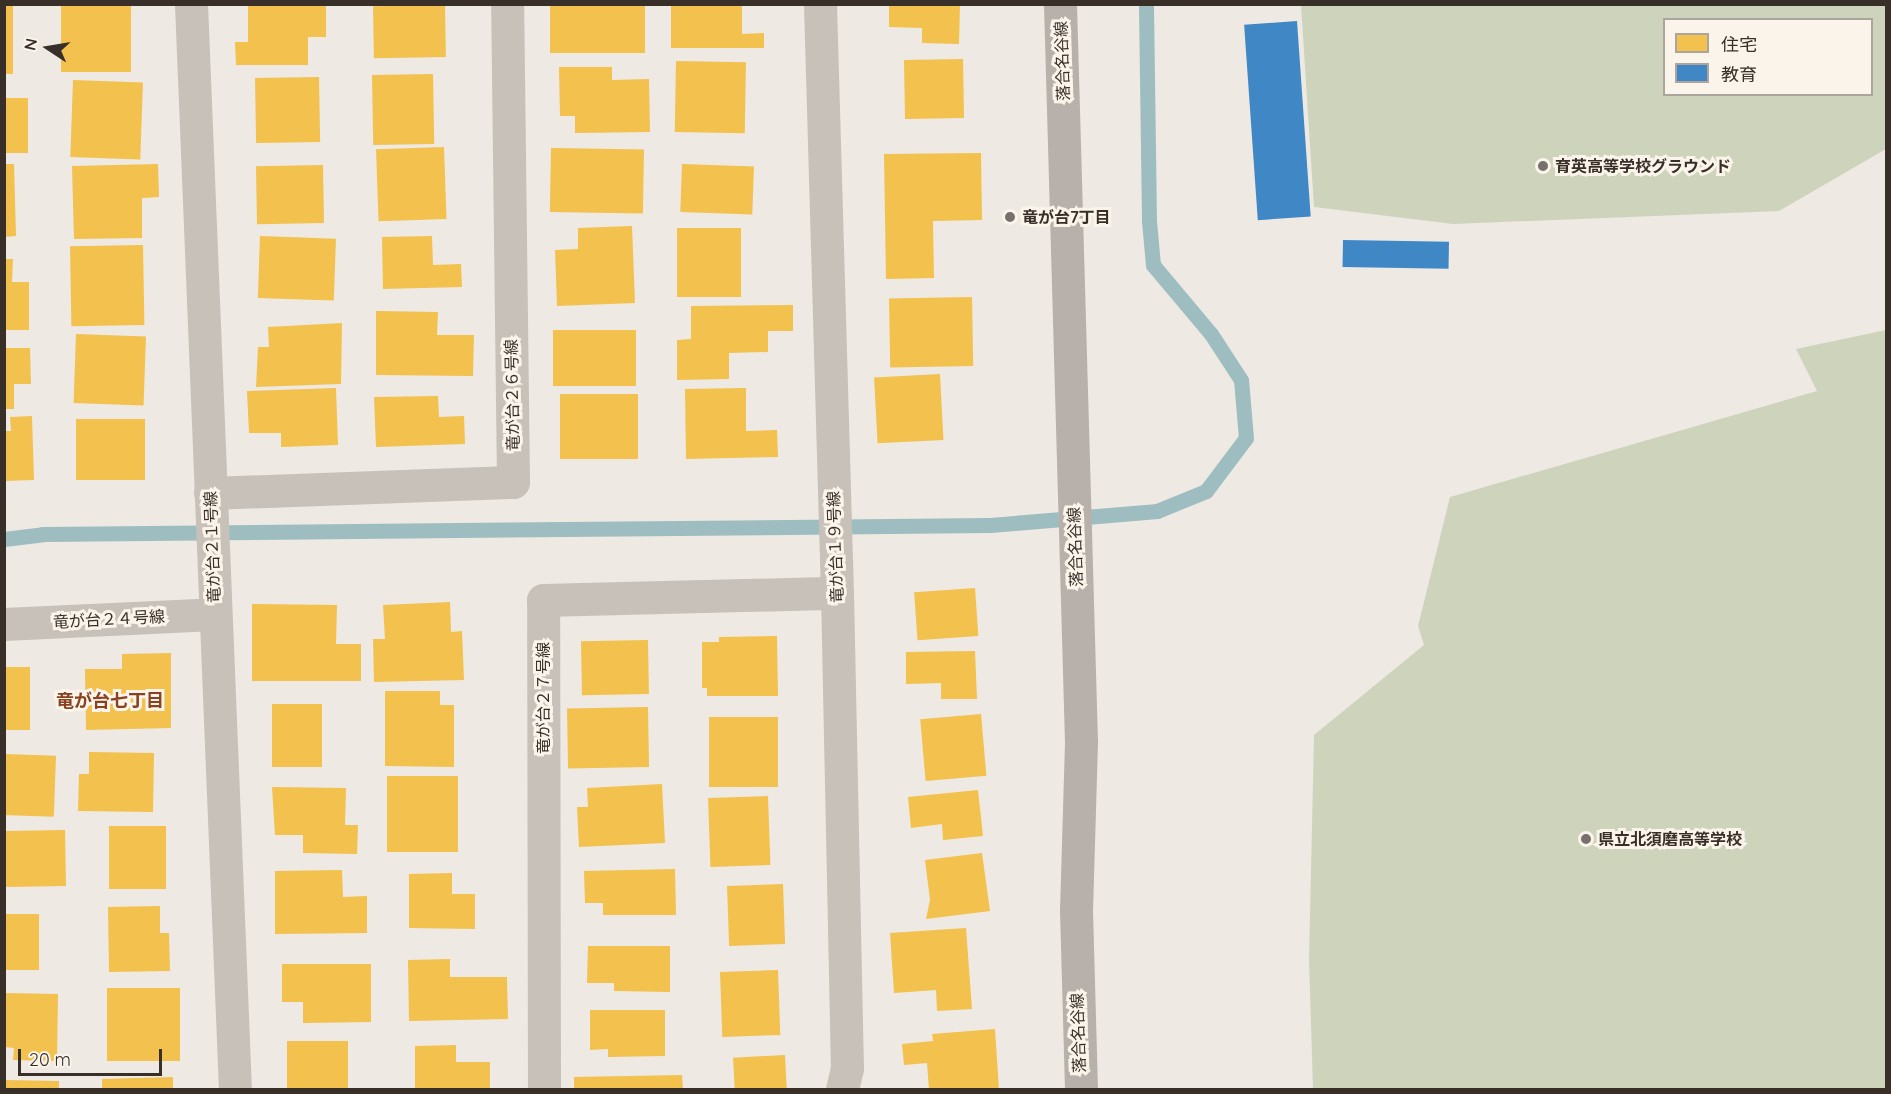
<!DOCTYPE html>
<html>
<head>
<meta charset="utf-8">
<style>
  body { margin:0 }
  #map { position:relative; width:1891px; height:1094px; overflow:hidden; background:#eee9e2; font-family:Quicksand,"Noto Sans JP",sans-serif }
  div>[style] { position:absolute }
  .green>* { inset:0; background:#ced4bc }
  .homes>* { inset:0; background:#f2c14e; transform-origin:0 0 }
  .schools>* { inset:0; background:#3f88c5; transform-origin:0 0 }
  .stream>* { height:15px; margin:-7.5px; padding:0 7.5px; transform-origin:7.5px; border-radius:7.5px; background:#9ebdc0 }
  .street>* { height:33px; margin:-16.5px; padding:0 16.5px; transform-origin:16.5px; border-radius:16.5px; background:#c7c1ba }
  .secondary>* { height:33px; margin:-16.5px; padding:0 16.5px; transform-origin:16.5px; border-radius:16.5px; background:#b8b1ab }
  .dots>* { width:16px; height:16px; translate:-50% -50%; box-sizing:border-box; border:3px solid #faf4ea; border-radius:50% }
  span { translate:-50% -50%; white-space:nowrap; text-align:center; line-height:1.15; -webkit-text-stroke:6px #faf4ea; paint-order:stroke }
  .street-label { font-size:16px; color:#382f29 }
  .poi-label { font-size:16px; color:#382f29; font-weight:700 }
  .left { translate:0 -50%; text-align:left }
  .neighbourhood-label { font-size:18px; color:#894120; font-weight:700 }
  .frame { position:absolute; inset:0; border:6px solid #382f29; pointer-events:none }
  .legend { position:absolute; left:1663px; top:18px; width:210px; height:78px; box-sizing:border-box; background:#faf4ea; border:2px solid #aca59d; margin:0; padding:8px 10px; list-style:none; font-size:18px; color:#382f29 }
  .legend li { display:flex; align-items:center; gap:12px; height:30px }
  .legend b { width:30px; border:2px solid #aca59d }
  .north { position:absolute; left:18px; top:18px; width:60px; height:60px; -webkit-text-stroke:4px #faf4ea; paint-order:stroke; rotate:282deg; font-size:16px; font-weight:700; line-height:24px; text-align:center; color:#382f29 }
  .north::after { content:''; display:block; margin:auto; width:21px; height:27px; background:#382f29; clip-path:polygon(50% 0,100% 100%,50% 72%,0 100%) }
  .scale { position:absolute; left:18px; top:1049px; width:144px; height:27px; box-sizing:border-box; border:3px solid #382f29; border-top:0; padding-left:8px; font-size:18px; line-height:21px; white-space:nowrap; color:#382f29; -webkit-text-stroke:4px #faf4ea; paint-order:stroke }
</style>
</head>
<body>
<div id="map">
  <div class="green">
    <div style="clip-path:polygon(evenodd,1301px 5px,1886px 5px,1886px 149px,1779px 211px,1453px 224px,1314px 207px,1301px 5px,1664px 20px,1872px 20px,1872px 94px,1664px 94px,1664px 20px)"></div>
    <div style="clip-path:polygon(1886px 330px,1886px 1089px,1313px 1089px,1309px 960px,1314px 735px,1424px 645px,1418px 626px,1450px 497px,1817px 391px,1796px 349px)"></div>
  </div>
  <div class="homes">
    <div style="left:4px;top:4px;width:9px;height:70px"></div>
    <div style="left:61px;top:4px;width:70px;height:68px"></div>
    <div style="clip-path:polygon(248px 4px,326px 4px,326px 37px,308px 37px,308px 65px,236px 65px,235px 42px,248px 42px)"></div>
    <div style="left:550px;top:4px;width:95px;height:49px"></div>
    <div style="clip-path:polygon(671px 4px,742px 4px,742px 34px,764px 33px,764px 48px,671px 48px)"></div>
    <div style="clip-path:polygon(889px 4px,960px 4px,959px 44px,922px 43px,922px 28px,889px 27px)"></div>
    <div style="left:445px;top:5px;width:52px;height:72px;rotate:89deg"></div>
    <div style="left:963px;top:59px;width:59px;height:59px;rotate:89deg"></div>
    <div style="left:676px;top:61px;width:70px;height:71px;rotate:1deg"></div>
    <div style="clip-path:polygon(559px 67px,612px 67px,612px 80px,649px 79px,650px 132px,575px 133px,575px 116px,560px 116px)"></div>
    <div style="left:433px;top:74px;width:70px;height:61px;rotate:89deg"></div>
    <div style="left:319px;top:77px;width:65px;height:64px;rotate:89deg"></div>
    <div style="left:73px;top:80px;width:70px;height:77px;rotate:2deg"></div>
    <div style="left:4px;top:98px;width:24px;height:55px"></div>
    <div style="left:444px;top:147px;width:72px;height:68px;rotate:88deg"></div>
    <div style="left:551px;top:148px;width:93px;height:64px;rotate:1deg"></div>
    <div style="clip-path:polygon(981px 153px,982px 220px,933px 221px,934px 278px,886px 279px,884px 154px)"></div>
    <div style="clip-path:polygon(4px 164px,14px 164px,16px 236px,4px 237px)"></div>
    <div style="clip-path:polygon(158px 164px,159px 197px,142px 198px,142px 238px,74px 239px,72px 166px)"></div>
    <div style="left:682px;top:164px;width:72px;height:48px;rotate:2deg"></div>
    <div style="left:323px;top:165px;width:58px;height:67px;rotate:89deg"></div>
    <div style="clip-path:polygon(632px 226px,635px 303px,557px 306px,555px 250px,578px 249px,578px 228px)"></div>
    <div style="left:677px;top:228px;width:64px;height:69px"></div>
    <div style="left:260px;top:236px;width:76px;height:62px;rotate:2deg"></div>
    <div style="clip-path:polygon(432px 236px,433px 265px,461px 264px,462px 287px,383px 289px,382px 237px)"></div>
    <div style="left:143px;top:245px;width:80px;height:73px;rotate:89deg"></div>
    <div style="clip-path:polygon(4px 259px,13px 259px,12px 282px,29px 282px,29px 330px,4px 330px)"></div>
    <div style="left:972px;top:297px;width:69px;height:83px;rotate:89deg"></div>
    <div style="clip-path:polygon(793px 305px,793px 331px,768px 331px,768px 352px,729px 353px,729px 379px,677px 380px,677px 340px,691px 339px,691px 306px)"></div>
    <div style="clip-path:polygon(376px 311px,438px 312px,437px 335px,474px 335px,473px 376px,376px 375px)"></div>
    <div style="clip-path:polygon(342px 323px,341px 384px,256px 387px,258px 347px,269px 347px,268px 327px)"></div>
    <div style="left:553px;top:330px;width:83px;height:56px"></div>
    <div style="left:76px;top:334px;width:70px;height:69px;rotate:2deg"></div>
    <div style="clip-path:polygon(4px 348px,30px 348px,31px 384px,14px 384px,14px 409px,4px 409px)"></div>
    <div style="left:940px;top:374px;width:66px;height:66px;rotate:87deg"></div>
    <div style="clip-path:polygon(336px 388px,338px 445px,281px 447px,281px 433px,249px 433px,247px 391px)"></div>
    <div style="clip-path:polygon(746px 388px,746px 431px,777px 430px,778px 457px,686px 459px,685px 389px)"></div>
    <div style="left:638px;top:394px;width:65px;height:78px;rotate:90deg"></div>
    <div style="clip-path:polygon(438px 396px,439px 417px,464px 416px,465px 444px,376px 447px,374px 397px)"></div>
    <div style="clip-path:polygon(32px 416px,34px 480px,4px 481px,4px 431px,11px 431px,10px 417px)"></div>
    <div style="left:76px;top:419px;width:69px;height:61px"></div>
    <div style="left:975px;top:588px;width:48px;height:61px;rotate:86deg"></div>
    <div style="clip-path:polygon(450px 602px,451px 632px,462px 631px,464px 680px,374px 682px,373px 639px,385px 639px,383px 605px)"></div>
    <div style="clip-path:polygon(252px 604px,337px 605px,336px 644px,361px 644px,361px 681px,252px 681px)"></div>
    <div style="clip-path:polygon(777px 636px,778px 696px,707px 696px,707px 688px,702px 688px,702px 642px,719px 642px,719px 637px)"></div>
    <div style="left:648px;top:640px;width:54px;height:67px;rotate:89deg"></div>
    <div style="clip-path:polygon(975px 651px,977px 699px,941px 699px,941px 683px,906px 684px,906px 652px)"></div>
    <div style="clip-path:polygon(171px 653px,171px 728px,86px 730px,85px 669px,122px 669px,122px 654px)"></div>
    <div style="left:4px;top:667px;width:26px;height:63px"></div>
    <div style="clip-path:polygon(385px 691px,440px 691px,440px 705px,454px 705px,454px 767px,385px 766px)"></div>
    <div style="left:272px;top:704px;width:50px;height:63px"></div>
    <div style="left:648px;top:707px;width:60px;height:81px;rotate:89deg"></div>
    <div style="left:981px;top:714px;width:62px;height:61px;rotate:85deg"></div>
    <div style="left:709px;top:717px;width:69px;height:70px"></div>
    <div style="clip-path:polygon(89px 752px,154px 753px,153px 812px,78px 811px,79px 774px,89px 774px)"></div>
    <div style="left:4px;top:754px;width:52px;height:61px;rotate:2deg"></div>
    <div style="left:458px;top:776px;width:76px;height:71px;rotate:90deg"></div>
    <div style="clip-path:polygon(662px 784px,665px 843px,579px 847px,577px 807px,588px 807px,587px 788px)"></div>
    <div style="clip-path:polygon(272px 787px,346px 788px,345px 825px,358px 825px,357px 854px,303px 853px,303px 835px,275px 835px)"></div>
    <div style="clip-path:polygon(978px 790px,983px 836px,943px 840px,942px 824px,911px 828px,908px 797px)"></div>
    <div style="left:768px;top:796px;width:69px;height:60px;rotate:88deg"></div>
    <div style="left:109px;top:826px;width:57px;height:63px"></div>
    <div style="left:65px;top:830px;width:56px;height:61px;rotate:89deg"></div>
    <div style="clip-path:polygon(982px 853px,990px 911px,926px 919px,930px 900px,925px 860px)"></div>
    <div style="clip-path:polygon(675px 869px,676px 915px,603px 915px,603px 903px,585px 903px,584px 871px)"></div>
    <div style="clip-path:polygon(342px 870px,343px 897px,367px 896px,367px 933px,275px 934px,275px 871px)"></div>
    <div style="clip-path:polygon(452px 873px,452px 894px,475px 894px,475px 929px,409px 928px,409px 874px)"></div>
    <div style="left:783px;top:884px;width:60px;height:56px;rotate:88deg"></div>
    <div style="clip-path:polygon(160px 906px,160px 933px,169px 933px,170px 971px,109px 972px,108px 907px)"></div>
    <div style="left:4px;top:914px;width:35px;height:56px"></div>
    <div style="clip-path:polygon(966px 928px,972px 1009px,937px 1011px,936px 990px,894px 993px,890px 933px)"></div>
    <div style="clip-path:polygon(588px 946px,670px 946px,670px 992px,614px 991px,614px 983px,587px 983px)"></div>
    <div style="clip-path:polygon(450px 959px,450px 977px,507px 977px,508px 1019px,409px 1021px,408px 960px)"></div>
    <div style="clip-path:polygon(282px 964px,371px 964px,371px 1022px,303px 1023px,303px 1002px,282px 1002px)"></div>
    <div style="left:778px;top:970px;width:65px;height:58px;rotate:88deg"></div>
    <div style="left:180px;top:988px;width:73px;height:73px;rotate:90deg"></div>
    <div style="clip-path:polygon(4px 993px,58px 994px,57px 1061px,13px 1060px,14px 1048px,4px 1047px)"></div>
    <div style="clip-path:polygon(590px 1010px,665px 1010px,665px 1056px,608px 1057px,608px 1049px,590px 1050px)"></div>
    <div style="clip-path:polygon(995px 1029px,999px 1090px,929px 1090px,927px 1063px,904px 1065px,902px 1044px,933px 1041px,932px 1034px)"></div>
    <div style="left:287px;top:1041px;width:61px;height:49px"></div>
    <div style="clip-path:polygon(456px 1045px,456px 1062px,490px 1062px,490px 1090px,415px 1090px,415px 1046px)"></div>
    <div style="left:785px;top:1055px;width:35px;height:52px;rotate:87deg"></div>
    <div style="clip-path:polygon(682px 1075px,683px 1090px,574px 1090px,574px 1077px)"></div>
    <div style="clip-path:polygon(173px 1077px,173px 1090px,102px 1090px,102px 1079px)"></div>
    <div style="left:4px;top:1080px;width:55px;height:10px;rotate:1deg"></div>
  </div>
  <div class="schools">
    <div style="left:1297px;top:21px;width:196px;height:53px;rotate:86deg"></div>
    <div style="left:1343px;top:240px;width:106px;height:27px;rotate:1deg"></div>
  </div>
  <div class="stream">
    <div style="left:4px;top:539px;width:39px;rotate:-7deg"></div>
    <div style="left:43px;top:534px;width:947px;rotate:-0.54deg"></div>
    <div style="left:990px;top:525px;width:168px;rotate:-4.8deg"></div>
    <div style="left:1157px;top:511px;width:53px;rotate:-22.2deg"></div>
    <div style="left:1206px;top:491px;width:66px;rotate:-53deg"></div>
    <div style="left:1246px;top:438px;width:58px;rotate:-94.9deg"></div>
    <div style="left:1241px;top:380px;width:55px;rotate:-123.1deg"></div>
    <div style="left:1211px;top:334px;width:90px;rotate:-130deg"></div>
    <div style="left:1153px;top:265px;width:44px;rotate:-95.2deg"></div>
    <div style="left:1149px;top:221px;width:217px;rotate:-90.8deg"></div>
  </div>
  <div class="street">
    <div style="left:191px;top:4px;width:1087px;rotate:87.68deg"></div>
    <div style="left:820px;top:4px;width:589px;rotate:88.35deg"></div>
    <div style="left:837px;top:593px;width:475px;rotate:88.8deg"></div>
    <div style="left:847px;top:1068px;width:23px;rotate:103deg"></div>
    <div style="left:210px;top:493px;width:303px;rotate:-2.1deg"></div>
    <div style="left:513px;top:482px;width:478px;rotate:-90.7deg"></div>
    <div style="left:4px;top:624px;width:210px;rotate:-2.7deg"></div>
    <div style="left:544px;top:1090px;width:490px;rotate:-90.1deg"></div>
    <div style="left:543px;top:600px;width:294px;rotate:-1.4deg"></div>
  </div>
  <div class="secondary">
    <div style="left:1060px;top:4px;width:738px;rotate:88.37deg"></div>
    <div style="left:1081px;top:742px;width:168px;rotate:91.7deg"></div>
    <div style="left:1076px;top:910px;width:180px;rotate:88.4deg"></div>
  </div>
  <div class="dots">
    <div style="left:1543px;top:166px;background:#78706a"></div>
    <div style="left:1010px;top:217px;background:#78706a"></div>
    <div style="left:1586px;top:839px;background:#78706a"></div>
  </div>
  <div class="street-label">
    <span style="left:1062px;top:61px;rotate:-92deg">落合名谷線</span>
    <span style="left:512px;top:395px;rotate:-91deg">竜が台２６号線</span>
    <span style="left:212px;top:547px;rotate:-92deg">竜が台２１号線</span>
    <span style="left:835px;top:547px;rotate:-92deg">竜が台１９号線</span>
    <span style="left:1075px;top:547px;rotate:-92deg">落合名谷線</span>
    <span style="left:109px;top:619px;rotate:-3deg">竜が台２４号線</span>
    <span style="left:543px;top:698px;rotate:-90deg">竜が台２７号線</span>
    <span style="left:1078px;top:1033px;rotate:-92deg">落合名谷線</span>
  </div>
  <div class="poi-label">
    <span class="left" style="left:1555px;top:166px">育英高等学校グラウンド</span>
    <span class="left" style="left:1022px;top:217px">竜が台7丁目</span>
    <span class="left" style="left:1598px;top:839px">県立北須磨高等学校</span>
  </div>
  <div class="neighbourhood-label">
    <span style="left:110px;top:701px">竜が台七丁目</span>
  </div>
  <div class="frame"></div>
  <ul class="legend">
  <li><b style="height:16px;background:#f2c14e"></b>住宅</li>
  <li><b style="height:16px;background:#3f88c5"></b>教育</li>
  </ul>
  <div class="north">N</div>
  <div class="scale">20 m</div>
</div>
</body>
</html>
